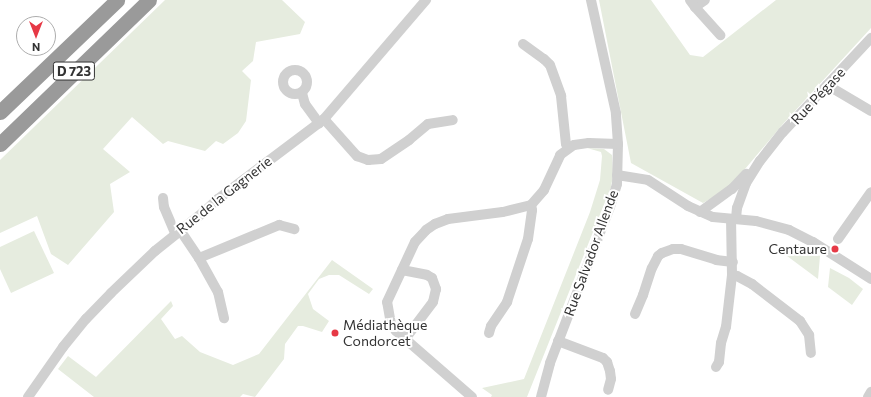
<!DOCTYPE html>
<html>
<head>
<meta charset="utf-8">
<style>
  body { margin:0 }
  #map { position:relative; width:871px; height:397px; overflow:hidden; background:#fff; font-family:Commissioner,sans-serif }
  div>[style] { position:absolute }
  .green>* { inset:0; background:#e6ecdf }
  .minor>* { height:10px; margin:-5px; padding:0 5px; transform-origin:5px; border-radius:5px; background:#d0d0d0 }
  .minor>.ring { margin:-5px; padding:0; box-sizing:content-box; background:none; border:10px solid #d0d0d0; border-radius:50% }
  .highway>* { height:15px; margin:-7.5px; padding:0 7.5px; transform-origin:7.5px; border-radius:7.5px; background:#9a9a9a }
  .dots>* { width:11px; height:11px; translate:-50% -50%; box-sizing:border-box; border:2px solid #fff; border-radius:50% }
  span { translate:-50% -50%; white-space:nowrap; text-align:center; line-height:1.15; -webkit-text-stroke:4px #fff; paint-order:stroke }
  .shield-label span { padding:1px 3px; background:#fff; border:1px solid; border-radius:3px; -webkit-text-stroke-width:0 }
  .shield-label { font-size:13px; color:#333; font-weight:700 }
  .street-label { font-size:14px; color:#333 }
  .poi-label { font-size:14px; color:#333 }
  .right { translate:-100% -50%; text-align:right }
  .left { translate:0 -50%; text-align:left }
  .north { position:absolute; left:16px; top:16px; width:40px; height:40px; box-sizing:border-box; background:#fff; border:1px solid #adadad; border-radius:50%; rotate:180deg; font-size:11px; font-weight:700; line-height:16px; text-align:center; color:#333 }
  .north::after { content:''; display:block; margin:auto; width:14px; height:18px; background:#e63946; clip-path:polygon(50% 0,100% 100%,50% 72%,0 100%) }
</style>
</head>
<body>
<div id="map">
  <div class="green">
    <div style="clip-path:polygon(165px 0,282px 0,305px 22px,300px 34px,256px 42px,253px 61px,242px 71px,251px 80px,246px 121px,238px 133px,223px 144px,216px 141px,205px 151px,168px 141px,163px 144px,132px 117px,103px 149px,130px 172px,110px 184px,114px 212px,68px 265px,51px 254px,37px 216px,0 233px,0 160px)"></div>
    <div style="clip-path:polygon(599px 0,651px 0,690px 55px,703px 57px,776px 0,871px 0,871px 28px,783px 124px,729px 188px,703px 203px,631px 163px)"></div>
    <div style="clip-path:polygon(587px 148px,604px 149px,612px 155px,613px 175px,611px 187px,527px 397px,491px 397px,492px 395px,482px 388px,524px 379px,590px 212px,600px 180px,602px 156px,601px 152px)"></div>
    <div style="clip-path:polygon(34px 231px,54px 273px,11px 293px,0 269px,0 247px)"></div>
    <div style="clip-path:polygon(798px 244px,820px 256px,818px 279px,783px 253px)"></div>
    <div style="clip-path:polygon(332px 260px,373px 289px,369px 294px,339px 275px,329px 275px,319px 279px,308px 294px,313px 309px,329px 321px,322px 332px,303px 326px,298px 326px,285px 344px,284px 359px,255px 397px,243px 394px,240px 397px,94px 397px,58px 369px,68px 356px,96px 377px,171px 301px,173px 306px,161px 319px,175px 339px,182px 336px,200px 352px,233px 365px,259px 354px)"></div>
    <div style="clip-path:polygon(830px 268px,849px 278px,863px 289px,852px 305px,828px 287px)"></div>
  </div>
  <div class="minor">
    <div style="left:690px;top:0;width:9px;rotate:54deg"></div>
    <div style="left:695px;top:7px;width:12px;rotate:-35deg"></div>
    <div style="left:695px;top:7px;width:38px;rotate:48deg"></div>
    <div style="left:523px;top:44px;width:26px;rotate:36deg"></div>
    <div style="left:544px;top:59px;width:8px;rotate:45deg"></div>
    <div style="left:550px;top:65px;width:33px;rotate:70deg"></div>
    <div style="left:561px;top:96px;width:48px;rotate:84.1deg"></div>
    <div style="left:566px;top:144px;width:4px;rotate:63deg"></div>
    <div class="ring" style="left:283px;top:70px;width:14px;height:14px"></div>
    <div style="left:827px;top:85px;width:51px;rotate:30.6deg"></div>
    <div style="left:302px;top:93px;width:11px;rotate:75deg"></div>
    <div style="left:305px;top:104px;width:24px;rotate:54deg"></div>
    <div style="left:324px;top:119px;width:50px;rotate:48.3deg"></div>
    <div style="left:357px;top:156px;width:12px;rotate:20deg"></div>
    <div style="left:368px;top:160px;width:13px;rotate:-4deg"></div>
    <div style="left:381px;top:159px;width:34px;rotate:-34deg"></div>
    <div style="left:409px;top:140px;width:25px;rotate:-40deg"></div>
    <div style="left:428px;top:124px;width:25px;rotate:-9deg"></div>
    <div style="left:617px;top:175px;width:31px;rotate:9deg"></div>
    <div style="left:648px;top:180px;width:48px;rotate:33deg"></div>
    <div style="left:688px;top:206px;width:27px;rotate:24deg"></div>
    <div style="left:713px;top:217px;width:43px;rotate:5.3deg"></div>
    <div style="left:756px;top:221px;width:34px;rotate:15deg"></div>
    <div style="left:789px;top:230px;width:27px;rotate:27deg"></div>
    <div style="left:813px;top:242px;width:69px;rotate:32.5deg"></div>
    <div style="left:163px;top:198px;width:9px;rotate:84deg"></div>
    <div style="left:164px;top:207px;width:28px;rotate:67deg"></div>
    <div style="left:700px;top:212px;width:39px;rotate:-36deg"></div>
    <div style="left:732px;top:189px;width:21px;rotate:-47deg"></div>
    <div style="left:736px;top:219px;width:11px;rotate:-85deg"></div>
    <div style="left:737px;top:208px;width:27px;rotate:-70deg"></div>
    <div style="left:746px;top:183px;width:26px;rotate:-58deg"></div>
    <div style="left:760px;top:161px;width:37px;rotate:-52deg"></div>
    <div style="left:783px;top:132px;width:129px;rotate:-46.9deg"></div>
    <div style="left:180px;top:230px;width:34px;rotate:56deg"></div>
    <div style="left:199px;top:258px;width:87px;rotate:-22.4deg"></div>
    <div style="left:279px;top:225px;width:16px;rotate:15deg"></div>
    <div style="left:838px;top:239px;width:57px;rotate:-54.9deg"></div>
    <div style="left:199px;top:258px;width:39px;rotate:61deg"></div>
    <div style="left:218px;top:292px;width:27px;rotate:77deg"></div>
    <div style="left:402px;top:270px;width:25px;rotate:11deg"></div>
    <div style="left:427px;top:275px;width:6px;rotate:31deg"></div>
    <div style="left:432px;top:278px;width:12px;rotate:70deg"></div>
    <div style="left:436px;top:289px;width:13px;rotate:103deg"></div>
    <div style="left:433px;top:302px;width:46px;rotate:127.1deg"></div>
    <div style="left:732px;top:275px;width:5px;rotate:11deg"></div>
    <div style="left:737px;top:276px;width:17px;rotate:28deg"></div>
    <div style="left:752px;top:284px;width:61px;rotate:37.6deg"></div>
    <div style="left:800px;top:321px;width:17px;rotate:57deg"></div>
    <div style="left:809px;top:335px;width:18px;rotate:84deg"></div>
    <div style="left:635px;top:314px;width:21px;rotate:-67deg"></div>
    <div style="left:643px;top:295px;width:28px;rotate:-72deg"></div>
    <div style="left:652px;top:268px;width:13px;rotate:-63deg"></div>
    <div style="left:658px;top:256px;width:5px;rotate:-37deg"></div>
    <div style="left:662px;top:253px;width:12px;rotate:-20deg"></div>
    <div style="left:673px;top:249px;width:8px"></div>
    <div style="left:681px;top:249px;width:37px;rotate:17deg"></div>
    <div style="left:716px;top:260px;width:17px;rotate:7deg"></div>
    <div style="left:489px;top:333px;width:7px;rotate:-74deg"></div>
    <div style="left:491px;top:326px;width:29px;rotate:-56deg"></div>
    <div style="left:507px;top:302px;width:66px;rotate:-71.6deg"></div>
    <div style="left:528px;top:239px;width:29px;rotate:-82deg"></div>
    <div style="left:532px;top:210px;width:5px;rotate:-101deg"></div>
    <div style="left:558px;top:341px;width:48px;rotate:20.7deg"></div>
    <div style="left:603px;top:358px;width:6px;rotate:45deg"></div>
    <div style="left:607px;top:362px;width:9px;rotate:72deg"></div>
    <div style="left:610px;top:371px;width:8px;rotate:83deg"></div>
    <div style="left:611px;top:379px;width:11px;rotate:105deg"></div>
    <div style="left:716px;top:367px;width:6px;rotate:-59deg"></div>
    <div style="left:719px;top:362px;width:19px;rotate:-84deg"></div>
    <div style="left:721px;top:343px;width:17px;rotate:-73deg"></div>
    <div style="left:726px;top:327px;width:52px;rotate:-83.4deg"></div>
    <div style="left:732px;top:275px;width:56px;rotate:-91deg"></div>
    <div style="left:28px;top:397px;width:61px;rotate:-55deg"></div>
    <div style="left:63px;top:347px;width:36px;rotate:-51deg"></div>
    <div style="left:86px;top:319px;width:36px;rotate:-46deg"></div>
    <div style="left:111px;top:293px;width:61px;rotate:-43.7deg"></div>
    <div style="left:155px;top:251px;width:64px;rotate:-38.7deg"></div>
    <div style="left:205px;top:211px;width:18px;rotate:-43deg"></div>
    <div style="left:218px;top:199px;width:133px;rotate:-37deg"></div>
    <div style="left:324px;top:119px;width:157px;rotate:-49.4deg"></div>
    <div style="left:472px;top:397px;width:101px;rotate:-139deg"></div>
    <div style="left:396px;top:331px;width:9px;rotate:-126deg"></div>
    <div style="left:391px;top:324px;width:22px;rotate:-100deg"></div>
    <div style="left:387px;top:302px;width:66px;rotate:-65deg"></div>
    <div style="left:415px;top:242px;width:16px;rotate:-47deg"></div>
    <div style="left:426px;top:230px;width:11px;rotate:-34deg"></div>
    <div style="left:435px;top:224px;width:14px;rotate:-21deg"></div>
    <div style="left:448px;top:219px;width:55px;rotate:-7.3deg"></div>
    <div style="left:503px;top:212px;width:29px;rotate:-14deg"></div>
    <div style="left:531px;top:205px;width:20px;rotate:-49deg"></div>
    <div style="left:544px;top:190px;width:38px;rotate:-65deg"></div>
    <div style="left:560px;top:155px;width:17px;rotate:-36deg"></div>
    <div style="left:574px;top:145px;width:15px;rotate:-8deg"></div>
    <div style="left:589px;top:143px;width:29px;rotate:2deg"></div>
    <div style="left:541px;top:397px;width:35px;rotate:-75deg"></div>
    <div style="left:550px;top:363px;width:167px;rotate:-69deg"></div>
    <div style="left:610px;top:207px;width:24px;rotate:-73deg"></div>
    <div style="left:617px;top:184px;width:40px;rotate:-88.6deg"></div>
    <div style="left:618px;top:144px;width:31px;rotate:-94deg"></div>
    <div style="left:616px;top:113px;width:116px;rotate:-102.5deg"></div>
    <div style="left:868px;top:397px;width:6px;rotate:-59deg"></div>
  </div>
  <div class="highway">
    <div style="left:0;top:112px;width:162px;rotate:-43.7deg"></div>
    <div style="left:0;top:144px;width:207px;rotate:-44deg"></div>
  </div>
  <div class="dots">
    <div style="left:835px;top:249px;background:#e63946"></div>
    <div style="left:335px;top:333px;background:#e63946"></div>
  </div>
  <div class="shield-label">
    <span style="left:74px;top:71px">D 723</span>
  </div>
  <div class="street-label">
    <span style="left:818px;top:96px;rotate:-47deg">Rue Pégase</span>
    <span style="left:224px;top:195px;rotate:-38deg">Rue de la Gagnerie</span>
    <span style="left:591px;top:253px;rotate:-70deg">Rue Salvador Allende</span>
  </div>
  <div class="poi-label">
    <span class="right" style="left:827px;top:249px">Centaure</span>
    <span class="left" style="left:343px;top:333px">Médiathèque<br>Condorcet</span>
  </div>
  <div class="north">N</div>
</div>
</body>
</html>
